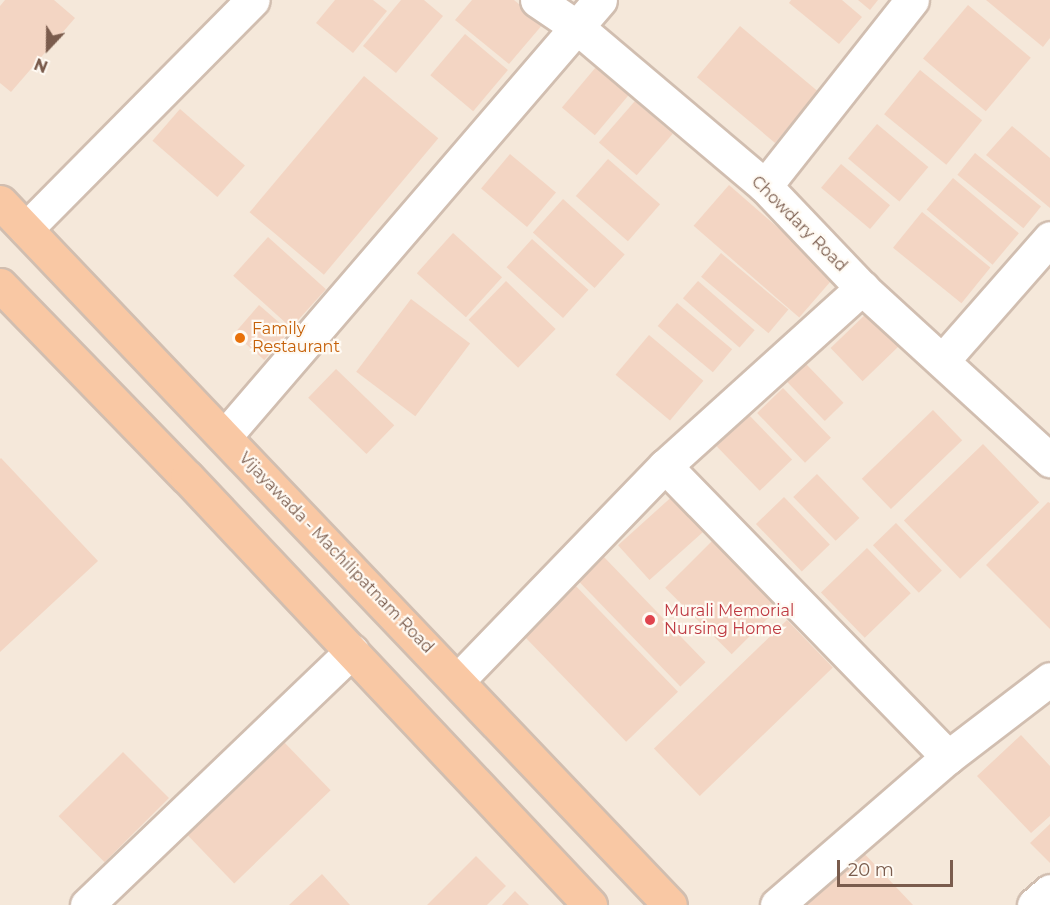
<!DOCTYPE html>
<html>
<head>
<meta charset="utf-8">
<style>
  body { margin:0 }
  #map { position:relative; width:1050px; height:905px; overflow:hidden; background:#fdf6ec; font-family:Montserrat,sans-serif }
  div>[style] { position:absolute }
  .residential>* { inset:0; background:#f5e8da; transform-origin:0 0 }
  .building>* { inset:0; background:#f3d5c3; transform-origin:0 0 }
  .roads { filter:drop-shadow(2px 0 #d1beb0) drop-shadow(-2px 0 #d1beb0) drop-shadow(0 2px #d1beb0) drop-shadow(0 -2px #d1beb0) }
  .minor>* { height:33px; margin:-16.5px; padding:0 16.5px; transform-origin:16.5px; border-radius:16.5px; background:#fff }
  .tertiary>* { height:33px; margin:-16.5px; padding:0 16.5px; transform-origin:16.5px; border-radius:16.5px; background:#fff }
  .trunk>* { height:33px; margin:-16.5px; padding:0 16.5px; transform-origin:16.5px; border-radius:16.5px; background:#f9c8a4 }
  .dots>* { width:16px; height:16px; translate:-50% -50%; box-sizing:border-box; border:3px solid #fffaf3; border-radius:50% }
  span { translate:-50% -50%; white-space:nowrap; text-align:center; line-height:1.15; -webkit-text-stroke:4.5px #fffaf3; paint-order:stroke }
  .street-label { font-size:16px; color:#7a5c4d }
  .food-label { font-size:16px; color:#c56008 }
  .left { translate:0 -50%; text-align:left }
  .health-label { font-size:16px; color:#be3a42 }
  .north { position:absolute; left:18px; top:18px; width:60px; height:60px; -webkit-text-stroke:4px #fffaf3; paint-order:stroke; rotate:202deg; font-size:16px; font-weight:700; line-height:24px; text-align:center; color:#7a5c4d }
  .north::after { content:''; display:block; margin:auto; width:21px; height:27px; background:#7a5c4d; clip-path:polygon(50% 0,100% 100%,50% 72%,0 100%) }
  .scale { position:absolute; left:837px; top:860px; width:116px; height:27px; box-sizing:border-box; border:3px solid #7a5c4d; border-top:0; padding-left:8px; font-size:18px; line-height:21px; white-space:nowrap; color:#7a5c4d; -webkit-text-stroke:4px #fffaf3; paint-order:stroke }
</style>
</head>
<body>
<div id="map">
  <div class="residential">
    <div style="left:0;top:0;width:1050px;height:905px"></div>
  </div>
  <div class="building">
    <div style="clip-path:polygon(5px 0,54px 0,75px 18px,11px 92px,0 83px,0 6px)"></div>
    <div style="clip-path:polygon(335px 0,373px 0,387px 11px,353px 53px,316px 23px)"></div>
    <div style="clip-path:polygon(401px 0,424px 0,443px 16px,396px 73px,363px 46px)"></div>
    <div style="clip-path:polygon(472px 0,514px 0,543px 24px,509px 64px,455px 20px)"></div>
    <div style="clip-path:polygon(791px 0,842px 0,862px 17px,839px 44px,789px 3px)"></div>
    <div style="clip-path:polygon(858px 0,878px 0,870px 10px)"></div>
    <div style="clip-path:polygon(986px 0,1050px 0,1050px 38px,1043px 47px)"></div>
    <div style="left:968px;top:5px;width:82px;height:70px;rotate:40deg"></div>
    <div style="left:740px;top:26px;width:102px;height:67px;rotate:40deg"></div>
    <div style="left:465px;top:34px;width:56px;height:54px;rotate:40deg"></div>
    <div style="left:596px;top:67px;width:43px;height:53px;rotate:40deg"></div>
    <div style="left:920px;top:70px;width:80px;height:57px;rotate:39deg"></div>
    <div style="left:364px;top:76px;width:97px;height:178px;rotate:40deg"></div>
    <div style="left:635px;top:101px;width:50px;height:55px;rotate:41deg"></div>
    <div style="left:180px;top:109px;width:86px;height:42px;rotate:41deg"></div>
    <div style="left:877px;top:124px;width:67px;height:45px;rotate:40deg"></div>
    <div style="clip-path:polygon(1012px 126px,1050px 158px,1050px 208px,986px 155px)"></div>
    <div style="left:975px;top:153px;width:85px;height:28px;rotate:39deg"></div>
    <div style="left:510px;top:154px;width:60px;height:45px;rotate:40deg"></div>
    <div style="left:608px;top:159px;width:69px;height:49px;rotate:41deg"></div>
    <div style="left:841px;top:164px;width:64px;height:31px;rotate:40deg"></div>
    <div style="left:953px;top:178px;width:86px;height:41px;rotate:40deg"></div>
    <div style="left:729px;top:185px;width:140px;height:54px;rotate:41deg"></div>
    <div style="left:563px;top:199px;width:83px;height:45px;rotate:42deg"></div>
    <div style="left:922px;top:212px;width:88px;height:46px;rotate:39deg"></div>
    <div style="left:453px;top:233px;width:66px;height:54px;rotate:42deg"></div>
    <div style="left:268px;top:237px;width:78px;height:52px;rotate:42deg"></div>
    <div style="left:532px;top:239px;width:76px;height:38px;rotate:42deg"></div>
    <div style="left:721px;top:253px;width:88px;height:31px;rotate:40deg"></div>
    <div style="left:506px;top:281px;width:69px;height:54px;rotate:44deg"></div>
    <div style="left:698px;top:281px;width:75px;height:23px;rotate:41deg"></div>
    <div style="left:411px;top:299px;width:74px;height:91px;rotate:37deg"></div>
    <div style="left:677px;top:303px;width:72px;height:30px;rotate:40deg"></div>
    <div style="left:259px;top:305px;width:40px;height:38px;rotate:41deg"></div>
    <div style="left:868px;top:312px;width:46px;height:52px;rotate:46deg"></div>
    <div style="left:649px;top:335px;width:71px;height:52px;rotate:40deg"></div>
    <div style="left:806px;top:364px;width:54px;height:26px;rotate:46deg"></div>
    <div style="left:336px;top:369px;width:81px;height:40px;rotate:44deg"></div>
    <div style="left:783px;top:388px;width:69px;height:36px;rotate:46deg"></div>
    <div style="left:933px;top:410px;width:42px;height:99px;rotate:46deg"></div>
    <div style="left:749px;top:415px;width:62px;height:45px;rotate:46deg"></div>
    <div style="left:983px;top:444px;width:81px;height:110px;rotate:46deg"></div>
    <div style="clip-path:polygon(1px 458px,98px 561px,0 652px,0 459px)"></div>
    <div style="left:817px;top:474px;width:61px;height:33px;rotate:46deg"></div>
    <div style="left:676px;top:493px;width:47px;height:78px;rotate:48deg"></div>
    <div style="left:784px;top:497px;width:66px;height:39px;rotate:46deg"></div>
    <div style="clip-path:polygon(1048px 502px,1050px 503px,1050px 629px,986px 565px)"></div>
    <div style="left:896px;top:523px;width:66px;height:32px;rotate:46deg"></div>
    <div style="left:714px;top:539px;width:94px;height:69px;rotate:45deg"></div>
    <div style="left:867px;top:548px;width:63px;height:64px;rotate:46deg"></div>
    <div style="left:602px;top:555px;width:149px;height:35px;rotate:46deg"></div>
    <div style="left:571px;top:581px;width:154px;height:72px;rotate:46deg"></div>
    <div style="left:787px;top:620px;width:66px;height:185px;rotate:46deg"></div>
    <div style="clip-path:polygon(1021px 735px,1050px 766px,1050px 816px,1031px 833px,977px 776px)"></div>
    <div style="left:282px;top:740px;width:70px;height:134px;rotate:46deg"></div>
    <div style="left:123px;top:752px;width:65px;height:91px;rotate:45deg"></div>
    <div style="clip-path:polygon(1050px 824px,1050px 863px,1030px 843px)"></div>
    <div style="clip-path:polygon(859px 848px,913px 905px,798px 905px)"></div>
    <div style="clip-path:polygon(476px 856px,506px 886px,487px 905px,427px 905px)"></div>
    <div style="clip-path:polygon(322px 874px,350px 905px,289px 905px)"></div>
    <div style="clip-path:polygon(515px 891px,529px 905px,502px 905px)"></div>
  </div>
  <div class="roads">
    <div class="minor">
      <div style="left:765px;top:186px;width:237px;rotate:-51.7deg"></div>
      <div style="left:26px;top:229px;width:322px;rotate:-45.3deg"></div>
      <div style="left:943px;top:360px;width:162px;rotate:-48.7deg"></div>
      <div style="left:225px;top:436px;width:575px;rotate:-49.3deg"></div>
      <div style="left:665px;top:466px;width:406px;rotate:45.8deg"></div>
      <div style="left:458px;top:680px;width:298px;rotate:-46deg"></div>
      <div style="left:665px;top:466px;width:266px;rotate:-42.1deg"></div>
      <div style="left:87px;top:905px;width:367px;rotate:-43.8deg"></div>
      <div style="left:777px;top:905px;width:226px;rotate:-40.9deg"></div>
      <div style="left:948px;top:757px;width:128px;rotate:-37.4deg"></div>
      <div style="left:1034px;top:905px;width:21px;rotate:-41deg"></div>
    </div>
    <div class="tertiary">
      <div style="left:537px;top:0;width:50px;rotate:34.3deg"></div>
      <div style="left:578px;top:28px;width:245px;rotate:40.2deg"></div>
      <div style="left:765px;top:186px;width:141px;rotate:46.4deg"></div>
      <div style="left:862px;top:288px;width:255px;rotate:42.5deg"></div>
    </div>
    <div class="trunk">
      <div style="left:0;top:202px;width:971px;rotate:46.38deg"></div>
      <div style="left:0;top:285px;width:268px;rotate:45.8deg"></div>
      <div style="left:187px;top:477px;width:588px;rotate:46.72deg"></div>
    </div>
  </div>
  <div class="dots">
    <div style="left:240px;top:338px;background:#e8710a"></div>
    <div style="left:650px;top:620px;background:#e0444e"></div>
  </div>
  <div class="street-label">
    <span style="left:799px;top:224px;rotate:45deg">Chowdary Road</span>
    <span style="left:336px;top:553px;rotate:46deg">Vijayawada - Machilipatnam Road</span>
  </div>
  <div class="food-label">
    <span class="left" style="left:252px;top:338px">Family<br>Restaurant</span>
  </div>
  <div class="health-label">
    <span class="left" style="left:664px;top:620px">Murali Memorial<br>Nursing Home</span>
  </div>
  <div class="north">N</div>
  <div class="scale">20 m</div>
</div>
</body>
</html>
